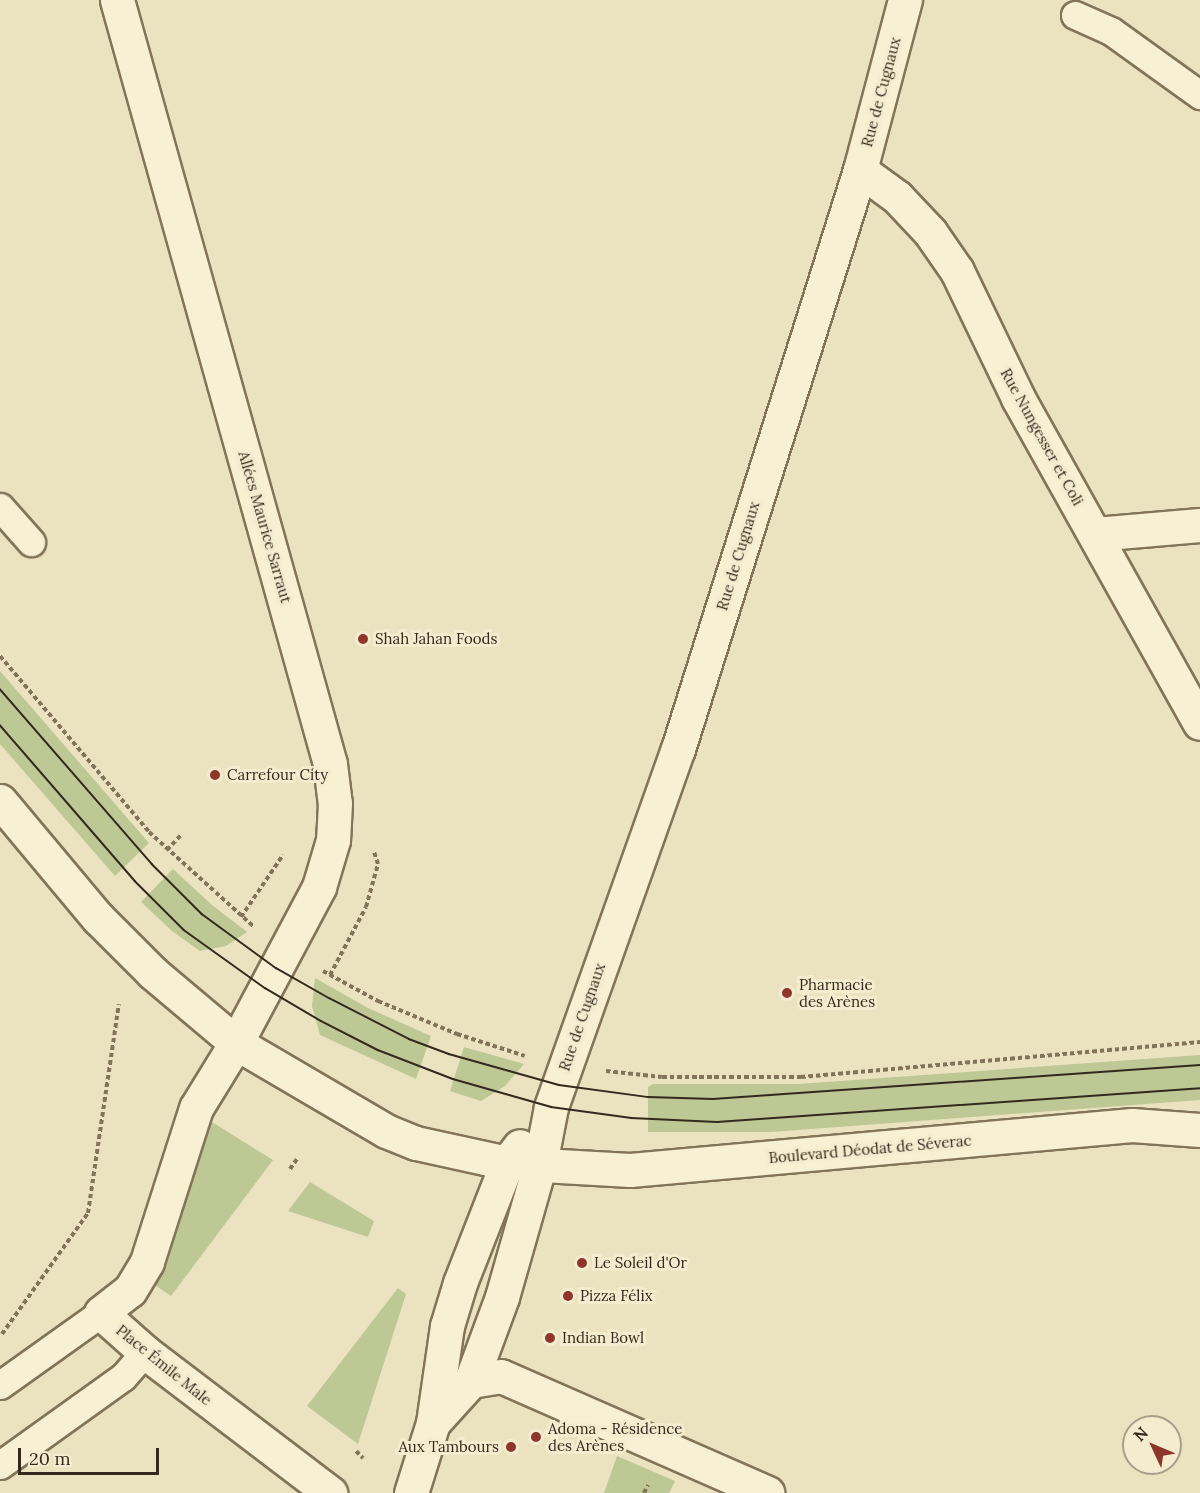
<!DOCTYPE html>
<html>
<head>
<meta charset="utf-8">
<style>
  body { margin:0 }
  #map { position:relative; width:1200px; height:1493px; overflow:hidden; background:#ebe3c0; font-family:Lora,serif }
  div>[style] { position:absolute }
  .green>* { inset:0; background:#bdc895 }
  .path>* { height:4px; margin-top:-2px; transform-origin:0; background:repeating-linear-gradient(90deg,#837459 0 4.5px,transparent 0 7.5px) }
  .roads { filter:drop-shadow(2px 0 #837459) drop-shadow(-2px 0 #837459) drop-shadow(0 2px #837459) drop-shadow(0 -2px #837459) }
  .lane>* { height:27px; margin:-13.5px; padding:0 13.5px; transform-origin:13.5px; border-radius:13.5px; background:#f7f0d2 }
  .street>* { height:33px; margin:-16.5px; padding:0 16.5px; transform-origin:16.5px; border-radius:16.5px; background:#f7f0d2 }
  .secondary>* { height:33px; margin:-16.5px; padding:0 16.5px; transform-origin:16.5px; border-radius:16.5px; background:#f7f0d2 }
  .tram>* { height:1.5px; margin:-0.75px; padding:0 0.75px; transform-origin:0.75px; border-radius:0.75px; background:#332a1d }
  .dots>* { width:16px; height:16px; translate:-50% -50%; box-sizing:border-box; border:3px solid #f3eccf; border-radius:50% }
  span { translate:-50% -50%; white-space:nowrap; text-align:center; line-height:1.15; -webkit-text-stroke:6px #f3eccf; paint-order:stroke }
  .street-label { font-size:15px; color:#332a1d }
  .poi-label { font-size:15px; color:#332a1d }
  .left { translate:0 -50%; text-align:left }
  .right { translate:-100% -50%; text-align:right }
  .north { position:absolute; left:1122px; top:1415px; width:60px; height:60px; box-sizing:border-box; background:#f3eccf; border:2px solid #a69e88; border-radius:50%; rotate:314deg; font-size:16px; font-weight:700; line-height:24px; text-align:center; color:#332a1d }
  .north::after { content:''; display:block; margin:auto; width:21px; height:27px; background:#8f362c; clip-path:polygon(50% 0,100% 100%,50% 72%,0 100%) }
  .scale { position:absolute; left:18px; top:1448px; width:141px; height:27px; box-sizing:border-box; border:3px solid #332a1d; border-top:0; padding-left:8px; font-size:18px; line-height:21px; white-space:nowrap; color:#332a1d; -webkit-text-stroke:4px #f3eccf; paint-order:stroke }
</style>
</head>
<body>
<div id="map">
  <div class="green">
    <div style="clip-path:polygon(0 671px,149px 843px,115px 876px,0 744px)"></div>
    <div style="clip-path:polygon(173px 869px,212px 905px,247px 932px,226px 946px,200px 951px,172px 931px,141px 902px)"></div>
    <div style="clip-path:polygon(315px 978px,368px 1008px,431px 1036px,416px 1079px,320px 1035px,312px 1006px)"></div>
    <div style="clip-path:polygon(464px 1047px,524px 1064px,505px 1086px,481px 1101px,450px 1091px)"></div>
    <div style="clip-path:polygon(1200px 1055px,1200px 1100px,772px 1132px,648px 1132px,648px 1087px,653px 1084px,798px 1084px)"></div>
    <div style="clip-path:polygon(204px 1117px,273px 1160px,171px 1296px,152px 1283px)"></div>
    <div style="clip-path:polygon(310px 1182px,374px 1221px,368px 1237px,288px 1211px)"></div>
    <div style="clip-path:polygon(398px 1288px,406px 1294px,358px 1444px,307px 1406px)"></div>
    <div style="clip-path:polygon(617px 1456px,675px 1481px,669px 1493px,604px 1493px)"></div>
  </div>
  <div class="path">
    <div style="left:0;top:656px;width:231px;rotate:49.7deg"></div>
    <div style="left:149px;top:832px;width:140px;rotate:42.1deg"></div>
    <div style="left:167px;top:850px;width:21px;rotate:-47deg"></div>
    <div style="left:241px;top:917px;width:75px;rotate:-55.9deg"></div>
    <div style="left:323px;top:971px;width:63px;rotate:28.6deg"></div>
    <div style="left:378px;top:1001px;width:86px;rotate:22.7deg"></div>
    <div style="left:457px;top:1034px;width:71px;rotate:17.9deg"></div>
    <div style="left:330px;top:975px;width:77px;rotate:-62.1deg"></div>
    <div style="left:366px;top:907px;width:45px;rotate:-74.4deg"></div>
    <div style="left:378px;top:864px;width:13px;rotate:-108deg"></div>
    <div style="left:606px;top:1071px;width:56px;rotate:6.1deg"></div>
    <div style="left:662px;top:1077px;width:139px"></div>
    <div style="left:801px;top:1077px;width:401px;rotate:-5deg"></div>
    <div style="left:290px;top:1169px;width:12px;rotate:-55deg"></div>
    <div style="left:2px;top:1334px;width:148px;rotate:-54.6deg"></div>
    <div style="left:88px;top:1213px;width:211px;rotate:-81.6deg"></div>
    <div style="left:356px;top:1451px;width:10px;rotate:45deg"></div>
    <div style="left:644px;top:1493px;width:9px;rotate:-63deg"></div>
  </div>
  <div class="roads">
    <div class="lane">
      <div style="left:1075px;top:15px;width:39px;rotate:24deg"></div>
      <div style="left:1111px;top:31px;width:110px;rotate:35.7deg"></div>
      <div style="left:0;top:507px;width:47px;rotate:48.5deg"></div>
      <div style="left:0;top:1385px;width:124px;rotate:-35.5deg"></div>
      <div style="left:0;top:1465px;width:151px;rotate:-35.6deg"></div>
      <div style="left:123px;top:1377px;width:33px;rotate:-49deg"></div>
    </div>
    <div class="street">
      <div style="left:860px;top:170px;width:46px;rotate:36.1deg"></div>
      <div style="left:897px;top:197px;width:48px;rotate:46.7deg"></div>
      <div style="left:930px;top:232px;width:47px;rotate:55.3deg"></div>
      <div style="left:957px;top:271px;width:141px;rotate:64.3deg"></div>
      <div style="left:1018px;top:398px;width:372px;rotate:60.8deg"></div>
      <div style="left:1095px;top:534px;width:105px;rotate:-4.9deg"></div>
      <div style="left:236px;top:1043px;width:76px;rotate:121.6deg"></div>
      <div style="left:196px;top:1108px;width:162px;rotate:107.7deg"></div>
      <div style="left:147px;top:1262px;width:33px;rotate:121deg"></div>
      <div style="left:130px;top:1290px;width:37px;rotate:142deg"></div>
      <div style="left:101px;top:1313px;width:59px;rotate:41.6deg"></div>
      <div style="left:145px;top:1352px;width:233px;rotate:37.3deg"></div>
      <div style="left:471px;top:1381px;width:30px;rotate:-9deg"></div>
      <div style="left:501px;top:1376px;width:291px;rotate:23.7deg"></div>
    </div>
    <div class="secondary">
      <div style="left:117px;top:0;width:793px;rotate:74.42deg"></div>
      <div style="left:330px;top:764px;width:39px;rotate:83deg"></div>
      <div style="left:335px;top:803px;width:37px;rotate:93deg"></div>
      <div style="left:333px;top:840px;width:49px;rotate:106.6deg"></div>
      <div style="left:319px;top:887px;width:177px;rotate:118deg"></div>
      <div style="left:0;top:801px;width:153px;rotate:50.1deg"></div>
      <div style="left:98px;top:918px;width:78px;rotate:45deg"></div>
      <div style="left:153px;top:973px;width:109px;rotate:40.1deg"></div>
      <div style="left:236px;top:1043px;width:174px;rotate:30.4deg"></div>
      <div style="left:386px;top:1131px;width:32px;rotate:22deg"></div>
      <div style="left:416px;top:1143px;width:93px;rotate:12.4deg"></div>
      <div style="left:507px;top:1163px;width:123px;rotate:3.3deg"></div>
      <div style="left:630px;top:1170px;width:504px;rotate:-5.12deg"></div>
      <div style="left:1132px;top:1125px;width:68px;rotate:4.2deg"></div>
      <div style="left:433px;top:1423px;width:57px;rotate:-47.9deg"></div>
      <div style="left:471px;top:1381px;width:90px;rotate:-69.7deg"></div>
      <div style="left:502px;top:1297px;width:138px;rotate:-74.1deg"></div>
      <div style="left:540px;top:1164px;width:58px;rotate:-79.1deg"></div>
      <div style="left:551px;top:1107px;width:380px;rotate:-70.5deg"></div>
      <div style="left:678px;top:749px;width:607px;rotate:-72.55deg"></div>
      <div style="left:860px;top:170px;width:176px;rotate:-75.2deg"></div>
      <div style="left:411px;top:1493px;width:73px;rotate:-72.6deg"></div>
      <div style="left:433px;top:1423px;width:98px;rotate:-81.8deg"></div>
      <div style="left:447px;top:1326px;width:45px;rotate:-73.2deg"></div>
      <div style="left:460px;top:1283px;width:129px;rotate:-68.6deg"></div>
      <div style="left:507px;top:1163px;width:21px;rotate:-53deg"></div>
    </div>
  </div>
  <div class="tram">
    <div style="left:0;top:689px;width:232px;rotate:49deg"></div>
    <div style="left:152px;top:864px;width:71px;rotate:45deg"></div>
    <div style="left:202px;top:914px;width:92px;rotate:36.1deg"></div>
    <div style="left:276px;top:968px;width:61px;rotate:29.5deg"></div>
    <div style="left:329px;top:998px;width:90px;rotate:27.1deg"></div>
    <div style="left:409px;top:1039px;width:43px;rotate:20.6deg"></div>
    <div style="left:449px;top:1054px;width:114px;rotate:15.7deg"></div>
    <div style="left:559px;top:1085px;width:90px;rotate:7.7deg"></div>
    <div style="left:648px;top:1097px;width:65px;rotate:1.8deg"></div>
    <div style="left:713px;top:1099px;width:488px;rotate:-4deg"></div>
    <div style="left:0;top:725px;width:206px;rotate:49.1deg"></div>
    <div style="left:135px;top:881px;width:69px;rotate:45deg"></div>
    <div style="left:184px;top:930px;width:100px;rotate:35.6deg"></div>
    <div style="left:265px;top:988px;width:65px;rotate:30.5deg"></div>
    <div style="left:321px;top:1021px;width:64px;rotate:27deg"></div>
    <div style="left:378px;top:1050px;width:80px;rotate:21.1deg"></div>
    <div style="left:453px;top:1079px;width:102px;rotate:15.9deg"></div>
    <div style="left:551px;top:1107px;width:81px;rotate:7.8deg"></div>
    <div style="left:631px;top:1118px;width:86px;rotate:2.7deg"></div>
    <div style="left:717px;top:1122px;width:484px;rotate:-4deg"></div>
  </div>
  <div class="dots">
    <div style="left:363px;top:639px;background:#8f362c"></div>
    <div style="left:215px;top:775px;background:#8f362c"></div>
    <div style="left:787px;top:993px;background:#8f362c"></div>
    <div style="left:582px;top:1263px;background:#8f362c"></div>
    <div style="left:568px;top:1296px;background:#8f362c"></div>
    <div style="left:550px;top:1338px;background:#8f362c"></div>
    <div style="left:536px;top:1437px;background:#8f362c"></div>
    <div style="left:511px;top:1447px;background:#8f362c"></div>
  </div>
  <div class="street-label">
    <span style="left:881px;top:92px;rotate:-75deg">Rue de Cugnaux</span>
    <span style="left:1042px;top:437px;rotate:61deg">Rue Nungesser et Coli</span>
    <span style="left:265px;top:527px;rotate:74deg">Allées Maurice Sarraut</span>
    <span style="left:738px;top:556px;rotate:-73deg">Rue de Cugnaux</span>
    <span style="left:582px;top:1017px;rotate:-71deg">Rue de Cugnaux</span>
    <span style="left:870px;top:1149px;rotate:-5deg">Boulevard Déodat de Séverac</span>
    <span style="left:164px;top:1365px;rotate:39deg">Place Émile Male</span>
  </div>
  <div class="poi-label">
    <span class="left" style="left:375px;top:639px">Shah Jahan Foods</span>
    <span class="left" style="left:227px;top:775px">Carrefour City</span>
    <span class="left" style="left:799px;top:993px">Pharmacie<br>des Arènes</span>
    <span class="left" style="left:594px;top:1263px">Le Soleil d'Or</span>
    <span class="left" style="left:580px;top:1296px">Pizza Félix</span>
    <span class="left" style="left:562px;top:1338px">Indian Bowl</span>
    <span class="left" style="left:548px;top:1437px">Adoma - Résidence<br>des Arènes</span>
    <span class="right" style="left:499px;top:1447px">Aux Tambours</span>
  </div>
  <div class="north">N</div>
  <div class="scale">20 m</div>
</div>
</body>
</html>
